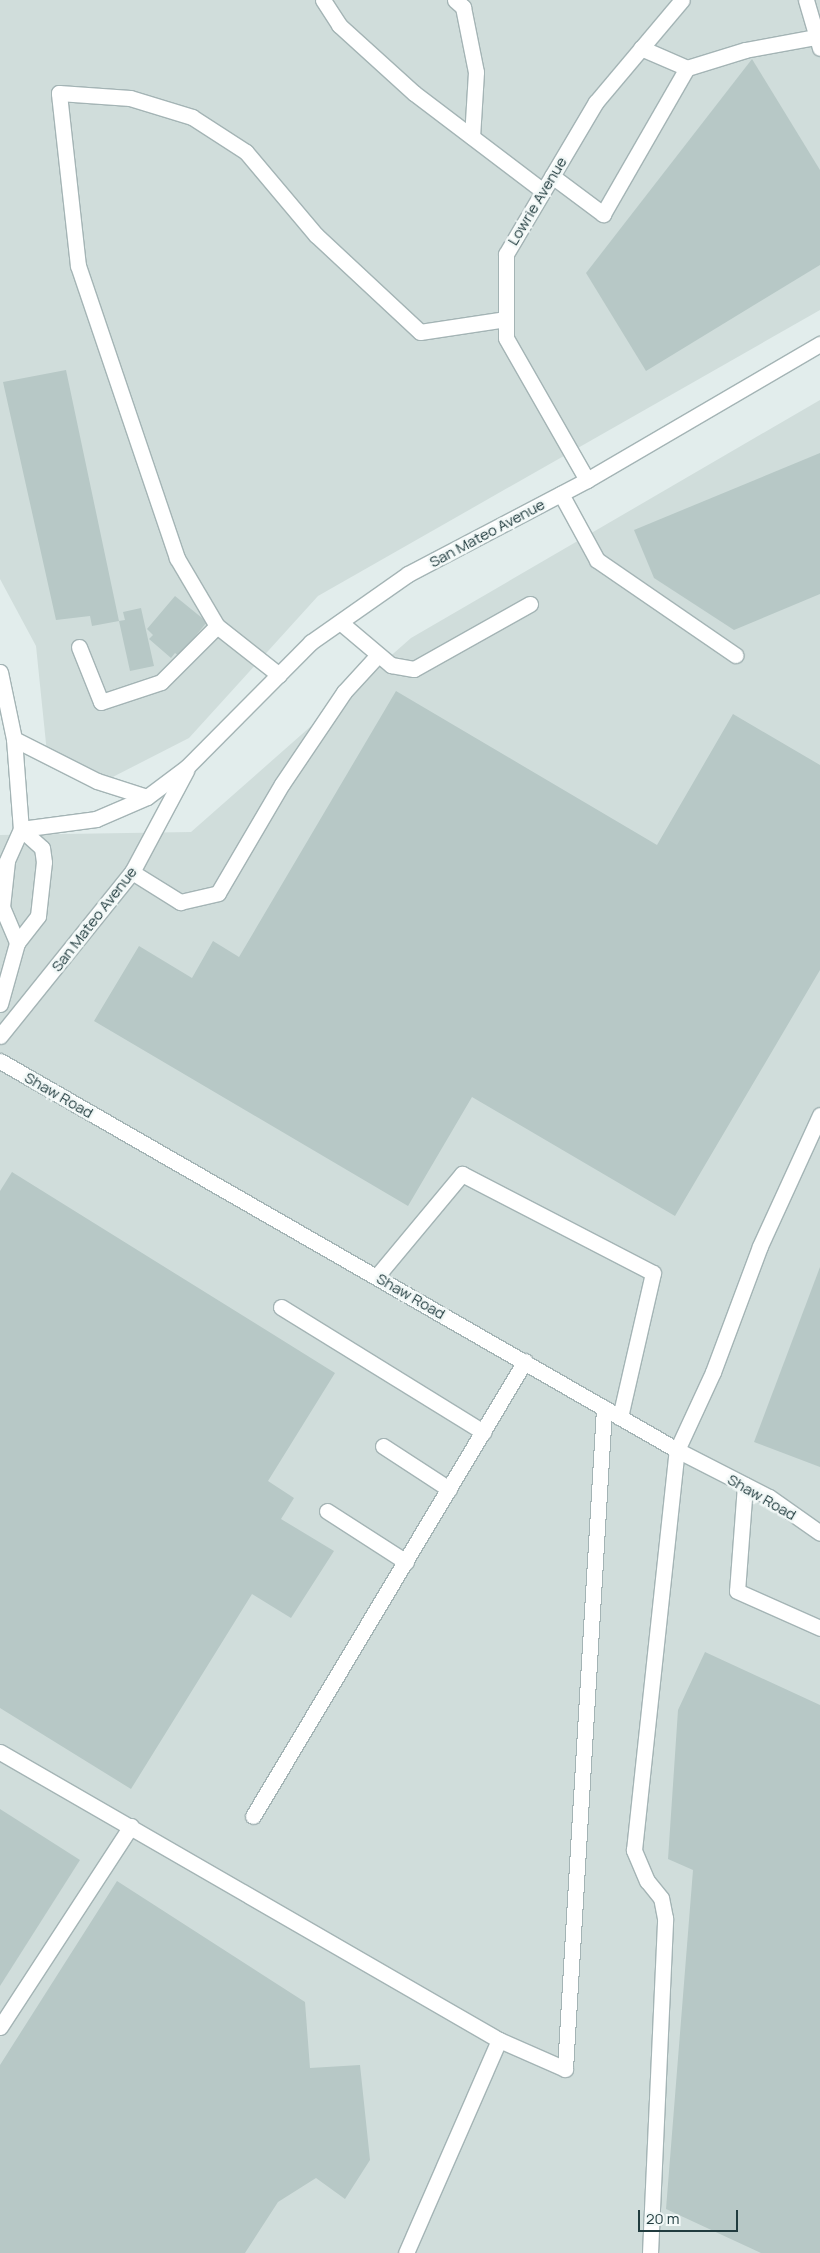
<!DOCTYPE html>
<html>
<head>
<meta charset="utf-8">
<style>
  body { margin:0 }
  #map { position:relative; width:820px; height:2253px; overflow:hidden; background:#e2edec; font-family:Manrope,sans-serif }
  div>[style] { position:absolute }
  .built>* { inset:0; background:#d0dddb }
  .building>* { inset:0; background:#b7c8c6 }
  .roads { filter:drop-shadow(1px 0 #a4b4b5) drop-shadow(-1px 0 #a4b4b5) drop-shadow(0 1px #a4b4b5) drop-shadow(0 -1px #a4b4b5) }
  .lane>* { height:15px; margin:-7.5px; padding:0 7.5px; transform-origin:7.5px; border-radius:7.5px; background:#fff }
  .street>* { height:15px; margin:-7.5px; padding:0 7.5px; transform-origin:7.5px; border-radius:7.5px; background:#fff }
  .secondary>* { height:15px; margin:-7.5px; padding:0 7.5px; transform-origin:7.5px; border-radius:7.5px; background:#fff }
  span { translate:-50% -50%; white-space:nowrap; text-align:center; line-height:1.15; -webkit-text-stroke:5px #f3f9f8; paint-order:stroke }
  .street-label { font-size:15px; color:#213c3f }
  .scale { position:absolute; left:638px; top:2210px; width:100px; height:22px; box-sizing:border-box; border:2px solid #213c3f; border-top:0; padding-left:6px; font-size:15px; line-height:18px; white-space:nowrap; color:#213c3f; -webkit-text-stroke:4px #f3f9f8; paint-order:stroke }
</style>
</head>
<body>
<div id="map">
  <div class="built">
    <div style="clip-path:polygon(0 0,820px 0,820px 310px,318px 596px,189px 738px,101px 783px,48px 763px,36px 646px,0 579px)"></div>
    <div style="clip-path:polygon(820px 400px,820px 2253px,0 2253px,0 835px,191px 832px,411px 638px)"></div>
  </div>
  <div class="building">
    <div style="clip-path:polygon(752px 59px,820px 170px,820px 265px,646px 371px,586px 273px)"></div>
    <div style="clip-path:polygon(66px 370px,119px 621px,125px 620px,123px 612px,141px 608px,154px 666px,130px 671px,119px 621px,92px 626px,90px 616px,56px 620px,3px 382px)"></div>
    <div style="clip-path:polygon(820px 453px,820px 594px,734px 630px,654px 578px,634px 530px)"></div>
    <div style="clip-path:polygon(175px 596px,207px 622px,179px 656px,175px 653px,171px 658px,149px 639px,153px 635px,147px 629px)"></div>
    <div style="clip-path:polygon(396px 691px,657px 845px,733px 714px,820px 765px,820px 970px,675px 1216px,472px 1097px,408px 1206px,94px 1021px,139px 946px,192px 978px,213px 941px,239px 957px)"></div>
    <div style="clip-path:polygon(12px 1172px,335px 1373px,268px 1481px,294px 1498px,281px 1519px,334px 1551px,291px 1618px,252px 1594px,131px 1789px,0 1708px,0 1191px)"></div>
    <div style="clip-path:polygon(820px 1267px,820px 1467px,754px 1442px)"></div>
    <div style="clip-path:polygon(705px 1652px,820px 1705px,820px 2253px,761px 2253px,666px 2209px,693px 1870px,668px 1859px,678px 1710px)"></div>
    <div style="clip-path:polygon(0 1809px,80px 1860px,0 1986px)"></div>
    <div style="clip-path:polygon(117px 1881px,305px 2002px,310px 2068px,360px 2065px,370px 2160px,345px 2199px,316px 2178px,278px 2202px,245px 2253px,0 2253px,0 2065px)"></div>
  </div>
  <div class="roads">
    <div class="lane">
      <div style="left:323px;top:0;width:30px;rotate:57deg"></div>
      <div style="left:339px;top:25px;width:101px;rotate:42.2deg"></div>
      <div style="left:414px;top:93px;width:162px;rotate:37.2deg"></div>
      <div style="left:455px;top:0;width:11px;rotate:41deg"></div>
      <div style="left:463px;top:7px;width:66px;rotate:78.7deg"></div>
      <div style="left:476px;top:72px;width:65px;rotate:93.5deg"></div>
      <div style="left:806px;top:0;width:50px;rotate:73.7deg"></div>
      <div style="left:641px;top:48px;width:50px;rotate:23.5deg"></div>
      <div style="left:687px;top:68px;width:61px;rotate:-17.2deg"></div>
      <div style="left:745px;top:50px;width:71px;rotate:-10.5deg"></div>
      <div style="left:552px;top:176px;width:64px;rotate:36.7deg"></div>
      <div style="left:603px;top:214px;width:168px;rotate:-60.1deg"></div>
      <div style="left:561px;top:494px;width:75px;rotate:61.4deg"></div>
      <div style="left:597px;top:560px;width:168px;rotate:34.5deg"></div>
      <div style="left:340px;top:622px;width:67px;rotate:40.1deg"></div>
      <div style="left:391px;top:665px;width:23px;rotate:10deg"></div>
      <div style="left:414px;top:669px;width:133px;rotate:-29.3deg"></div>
      <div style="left:217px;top:626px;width:79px;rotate:-120.5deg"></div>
      <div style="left:177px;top:558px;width:308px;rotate:-108.7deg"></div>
      <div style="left:78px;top:266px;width:174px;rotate:-96.3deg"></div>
      <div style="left:59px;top:93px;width:71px;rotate:4deg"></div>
      <div style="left:130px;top:98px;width:65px;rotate:17deg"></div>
      <div style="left:192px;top:117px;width:64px;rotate:32.9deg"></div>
      <div style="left:246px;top:152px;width:109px;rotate:49.9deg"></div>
      <div style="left:316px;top:235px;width:142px;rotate:43deg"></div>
      <div style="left:420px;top:332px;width:87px;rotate:-8.6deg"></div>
      <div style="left:79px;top:647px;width:59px;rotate:68.2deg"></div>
      <div style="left:101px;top:702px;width:63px;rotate:-18.4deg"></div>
      <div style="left:161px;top:682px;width:79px;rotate:-45deg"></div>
      <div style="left:217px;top:626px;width:79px;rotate:38.3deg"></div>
      <div style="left:132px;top:872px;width:57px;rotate:32deg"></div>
      <div style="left:180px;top:902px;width:39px;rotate:-13deg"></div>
      <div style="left:218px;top:893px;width:126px;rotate:-59.6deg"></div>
      <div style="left:282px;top:784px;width:111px;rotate:-56deg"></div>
      <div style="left:344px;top:692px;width:50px;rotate:-47.4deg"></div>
      <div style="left:377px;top:1276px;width:133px;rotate:-50.2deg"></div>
      <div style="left:462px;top:1174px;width:215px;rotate:27.4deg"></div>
      <div style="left:653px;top:1273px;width:148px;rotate:102.9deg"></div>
      <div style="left:281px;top:1307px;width:238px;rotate:31.7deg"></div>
      <div style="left:383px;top:1446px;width:79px;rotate:33.1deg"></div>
      <div style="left:745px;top:1485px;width:106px;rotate:94.3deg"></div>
      <div style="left:737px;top:1591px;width:91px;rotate:24deg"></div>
      <div style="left:327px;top:1511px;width:94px;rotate:32.8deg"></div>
      <div style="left:0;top:1752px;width:576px;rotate:29.99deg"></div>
      <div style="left:499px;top:2040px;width:232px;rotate:113.6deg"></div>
      <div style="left:253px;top:1816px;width:530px;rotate:-59.13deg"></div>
      <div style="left:0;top:2027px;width:240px;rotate:-56.9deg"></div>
      <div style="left:499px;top:2040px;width:72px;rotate:23.7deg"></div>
      <div style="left:565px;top:2069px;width:662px;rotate:-86.62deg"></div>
      <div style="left:650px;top:2253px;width:335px;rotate:-87.4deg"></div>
      <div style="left:665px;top:1918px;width:20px;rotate:-101deg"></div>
      <div style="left:661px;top:1898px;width:22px;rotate:-129deg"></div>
      <div style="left:647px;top:1881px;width:34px;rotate:-113deg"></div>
      <div style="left:634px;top:1850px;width:402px;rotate:-83.9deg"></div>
      <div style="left:677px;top:1450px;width:86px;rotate:-65.2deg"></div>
      <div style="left:713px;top:1372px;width:134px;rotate:-69.5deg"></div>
      <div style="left:760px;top:1246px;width:144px;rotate:-65.4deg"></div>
    </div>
    <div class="street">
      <div style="left:587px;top:480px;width:163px;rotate:-119.7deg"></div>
      <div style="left:506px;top:338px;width:84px;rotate:-90deg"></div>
      <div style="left:506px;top:254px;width:177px;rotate:-59.4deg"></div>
      <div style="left:596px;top:102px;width:133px;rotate:-49.9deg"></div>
      <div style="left:0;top:1061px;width:781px;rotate:29.88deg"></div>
      <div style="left:677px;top:1450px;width:103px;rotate:27.1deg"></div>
      <div style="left:769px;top:1497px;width:62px;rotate:35.2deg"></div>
    </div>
    <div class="secondary">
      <div style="left:0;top:672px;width:68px;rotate:78.2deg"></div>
      <div style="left:14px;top:739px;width:90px;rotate:85.6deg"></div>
      <div style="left:21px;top:829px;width:35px;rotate:114deg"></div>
      <div style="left:7px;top:861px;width:46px;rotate:96.2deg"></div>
      <div style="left:2px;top:907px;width:39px;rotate:67deg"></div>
      <div style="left:14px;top:739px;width:93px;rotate:26.8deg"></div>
      <div style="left:97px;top:781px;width:52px;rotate:17.7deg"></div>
      <div style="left:21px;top:829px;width:76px;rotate:-7.6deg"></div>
      <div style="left:96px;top:819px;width:56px;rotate:-23.3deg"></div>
      <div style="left:147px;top:797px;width:50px;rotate:-36.9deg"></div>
      <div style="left:187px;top:767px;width:176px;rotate:-45.2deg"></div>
      <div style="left:311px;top:642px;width:118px;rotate:-35deg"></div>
      <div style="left:408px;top:574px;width:202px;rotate:-27.7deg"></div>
      <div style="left:587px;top:480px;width:270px;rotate:-30.3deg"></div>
      <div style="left:0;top:1004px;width:63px;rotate:-74.4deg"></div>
      <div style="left:17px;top:943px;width:34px;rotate:-52deg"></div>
      <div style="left:38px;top:916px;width:54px;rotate:-83.7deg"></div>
      <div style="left:44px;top:862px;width:14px;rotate:-98deg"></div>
      <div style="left:42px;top:848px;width:28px;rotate:-138deg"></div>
      <div style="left:0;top:1036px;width:211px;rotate:-51.2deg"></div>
      <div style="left:132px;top:872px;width:115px;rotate:-61.9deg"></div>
    </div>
  </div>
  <div class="street-label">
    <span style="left:537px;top:201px;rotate:-59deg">Lowrie Avenue</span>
    <span style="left:487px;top:533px;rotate:-28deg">San Mateo Avenue</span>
    <span style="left:94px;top:919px;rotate:-52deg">San Mateo Avenue</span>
    <span style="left:59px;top:1095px;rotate:30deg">Shaw Road</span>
    <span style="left:411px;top:1296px;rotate:30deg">Shaw Road</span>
    <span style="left:762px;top:1497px;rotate:30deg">Shaw Road</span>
  </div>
  <div class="scale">20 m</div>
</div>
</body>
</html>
